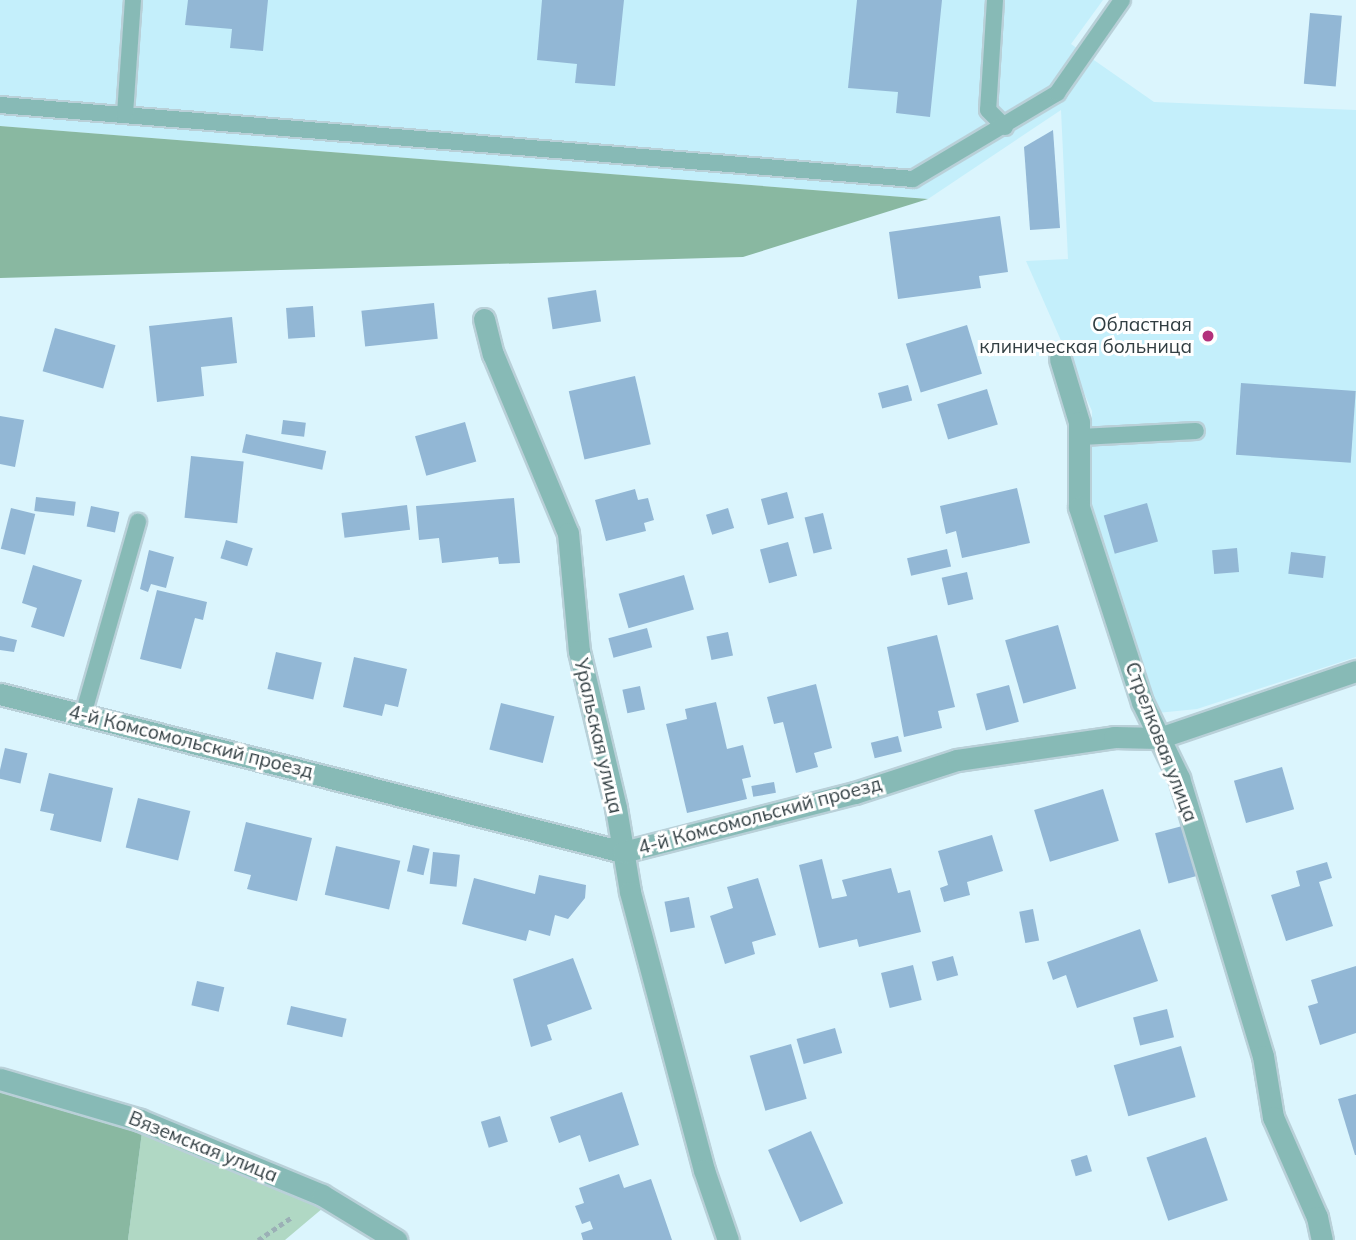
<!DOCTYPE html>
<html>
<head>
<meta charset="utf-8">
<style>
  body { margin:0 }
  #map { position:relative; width:1356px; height:1240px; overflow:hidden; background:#dbf5fd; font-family:Mulish,sans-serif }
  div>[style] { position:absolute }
  .built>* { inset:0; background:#c4effb }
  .green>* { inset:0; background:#b0d8c4 }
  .forest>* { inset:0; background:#89b8a1 }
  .building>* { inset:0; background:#92b7d5; transform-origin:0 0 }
  .path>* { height:4.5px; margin-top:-2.25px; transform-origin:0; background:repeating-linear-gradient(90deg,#9bb0b6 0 5px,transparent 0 8.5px) }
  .roads { filter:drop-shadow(2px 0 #b9d0d8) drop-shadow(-2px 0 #b9d0d8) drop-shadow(0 2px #b9d0d8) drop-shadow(0 -2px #b9d0d8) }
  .lane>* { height:16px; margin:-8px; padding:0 8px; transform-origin:8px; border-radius:8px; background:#87bab6 }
  .street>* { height:21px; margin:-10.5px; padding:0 10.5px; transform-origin:10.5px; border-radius:10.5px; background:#87bab6 }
  .dots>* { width:19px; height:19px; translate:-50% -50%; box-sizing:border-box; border:4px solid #fff; border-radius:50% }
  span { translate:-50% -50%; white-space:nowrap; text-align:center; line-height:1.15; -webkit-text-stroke:6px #fff; paint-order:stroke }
  .poi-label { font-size:19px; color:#313e42 }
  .right { translate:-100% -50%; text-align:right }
  .street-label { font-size:19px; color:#313e42 }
</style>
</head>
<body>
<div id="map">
  <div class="built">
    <div style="clip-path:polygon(0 0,1103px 0,1071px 44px,1154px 102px,1356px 110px,1356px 657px,1197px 709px,1157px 713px,1091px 505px,1092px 411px,1026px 261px,1068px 259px,1061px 110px,928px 199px,0 126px)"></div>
  </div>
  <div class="green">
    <div style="clip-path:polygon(142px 1132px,323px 1208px,285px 1240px,128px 1240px)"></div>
  </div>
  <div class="forest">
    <div style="clip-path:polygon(0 126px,928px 199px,743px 257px,0 278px)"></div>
    <div style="clip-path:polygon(0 1084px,142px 1132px,128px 1240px,0 1240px)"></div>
  </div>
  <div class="building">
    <div style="clip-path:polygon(188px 0,268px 0,263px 51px,230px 48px,232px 29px,185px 25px)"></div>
    <div style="clip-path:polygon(542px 0,624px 0,615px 86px,575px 83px,577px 64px,537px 60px)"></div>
    <div style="clip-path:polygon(857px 0,942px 0,930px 117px,896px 113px,898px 92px,848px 88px)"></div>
    <div style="left:1310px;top:13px;width:32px;height:71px;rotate:5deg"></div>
    <div style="clip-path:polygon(1053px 130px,1060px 228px,1030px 230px,1024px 147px)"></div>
    <div style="clip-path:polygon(1000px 216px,1008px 272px,979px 276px,981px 288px,898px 299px,889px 232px)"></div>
    <div style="left:596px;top:290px;width:32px;height:49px;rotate:81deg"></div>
    <div style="left:434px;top:303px;width:36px;height:73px;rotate:84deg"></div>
    <div style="left:313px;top:306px;width:31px;height:27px;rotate:86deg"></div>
    <div style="clip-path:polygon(232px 317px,237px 363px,201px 367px,204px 396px,157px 402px,149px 326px)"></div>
    <div style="left:967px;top:325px;width:51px;height:64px;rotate:73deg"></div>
    <div style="left:55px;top:328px;width:63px;height:45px;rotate:16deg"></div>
    <div style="left:635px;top:376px;width:70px;height:68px;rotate:77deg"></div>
    <div style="left:1241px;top:383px;width:115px;height:72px;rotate:4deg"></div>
    <div style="left:908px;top:385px;width:16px;height:31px;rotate:75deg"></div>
    <div style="left:987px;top:389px;width:37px;height:52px;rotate:73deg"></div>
    <div style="clip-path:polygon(0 416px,24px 420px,15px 467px,0 464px)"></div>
    <div style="left:283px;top:420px;width:23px;height:14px;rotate:7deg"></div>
    <div style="left:465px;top:422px;width:41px;height:52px;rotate:74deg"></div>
    <div style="left:246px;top:434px;width:82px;height:19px;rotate:12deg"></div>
    <div style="left:191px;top:456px;width:53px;height:62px;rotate:6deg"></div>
    <div style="clip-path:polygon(1017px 488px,1030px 543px,962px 558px,956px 531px,946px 534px,940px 506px)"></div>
    <div style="clip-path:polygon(635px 489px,638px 500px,648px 498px,654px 520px,644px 523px,646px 531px,606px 541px,595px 500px)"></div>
    <div style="left:787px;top:492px;width:27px;height:27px;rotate:75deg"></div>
    <div style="left:36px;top:497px;width:40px;height:14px;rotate:7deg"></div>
    <div style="clip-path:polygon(514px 498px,520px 563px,499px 564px,498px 557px,442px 563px,439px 538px,419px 540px,416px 506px)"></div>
    <div style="left:1147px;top:503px;width:40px;height:45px;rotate:74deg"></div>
    <div style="left:407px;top:505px;width:25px;height:66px;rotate:83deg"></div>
    <div style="left:91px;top:506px;width:29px;height:21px;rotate:12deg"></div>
    <div style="left:11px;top:508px;width:25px;height:42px;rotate:14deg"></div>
    <div style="left:728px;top:508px;width:21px;height:23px;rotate:73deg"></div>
    <div style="left:823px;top:513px;width:37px;height:19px;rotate:76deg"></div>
    <div style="left:226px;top:540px;width:28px;height:19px;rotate:17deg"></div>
    <div style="left:788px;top:542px;width:35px;height:29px;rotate:75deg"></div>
    <div style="left:1237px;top:548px;width:24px;height:25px;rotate:85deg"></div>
    <div style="left:947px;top:549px;width:18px;height:41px;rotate:77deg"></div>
    <div style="clip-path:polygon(149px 550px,174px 557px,166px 588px,151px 584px,148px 592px,140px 589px)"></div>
    <div style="left:1291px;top:552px;width:35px;height:22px;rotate:7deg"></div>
    <div style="clip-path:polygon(33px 565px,82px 580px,64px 637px,31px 627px,37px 608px,22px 603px)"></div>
    <div style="left:967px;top:572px;width:28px;height:26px;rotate:77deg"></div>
    <div style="left:684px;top:575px;width:36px;height:68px;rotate:74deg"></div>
    <div style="clip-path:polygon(157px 590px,207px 602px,203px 620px,195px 618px,181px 669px,140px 659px)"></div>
    <div style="left:1058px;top:625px;width:66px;height:55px;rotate:74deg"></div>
    <div style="left:647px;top:628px;width:20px;height:40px;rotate:75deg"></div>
    <div style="left:728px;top:632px;width:24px;height:22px;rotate:78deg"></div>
    <div style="clip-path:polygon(937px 635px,955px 707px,938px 711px,942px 728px,904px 737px,887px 647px)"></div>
    <div style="clip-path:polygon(0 636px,17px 640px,14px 652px,0 650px)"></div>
    <div style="left:276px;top:652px;width:47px;height:38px;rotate:13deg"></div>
    <div style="clip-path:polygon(354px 657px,407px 669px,398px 707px,385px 704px,382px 716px,343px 707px)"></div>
    <div style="clip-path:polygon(816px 684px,832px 748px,814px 753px,818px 767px,796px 773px,783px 722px,774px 724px,767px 697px)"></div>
    <div style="left:1009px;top:685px;width:38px;height:34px;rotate:75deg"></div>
    <div style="left:640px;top:686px;width:24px;height:18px;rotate:78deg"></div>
    <div style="clip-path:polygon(716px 702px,727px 749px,743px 745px,751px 777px,742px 779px,747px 799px,687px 813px,666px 724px,687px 719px,685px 709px)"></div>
    <div style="left:501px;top:703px;width:55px;height:48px;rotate:14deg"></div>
    <div style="left:898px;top:736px;width:16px;height:28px;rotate:76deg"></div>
    <div style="left:5px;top:748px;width:23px;height:31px;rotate:13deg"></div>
    <div style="left:1282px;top:767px;width:44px;height:50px;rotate:74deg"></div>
    <div style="clip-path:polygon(49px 773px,113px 788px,101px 842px,50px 830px,54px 814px,40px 811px)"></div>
    <div style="left:774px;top:782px;width:11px;height:23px;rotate:80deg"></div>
    <div style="left:1103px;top:789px;width:54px;height:72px;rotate:73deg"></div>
    <div style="left:138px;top:798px;width:54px;height:51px;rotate:14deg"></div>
    <div style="clip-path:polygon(246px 822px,312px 838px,297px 901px,247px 889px,251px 875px,234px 871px)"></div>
    <div style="left:1186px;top:825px;width:52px;height:32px;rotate:75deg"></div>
    <div style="clip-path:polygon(992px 835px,1003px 871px,967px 882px,970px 895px,944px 902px,940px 888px,948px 885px,938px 851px)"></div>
    <div style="left:413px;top:845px;width:17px;height:27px;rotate:13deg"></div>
    <div style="left:336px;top:846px;width:66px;height:50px;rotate:13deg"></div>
    <div style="left:433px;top:852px;width:27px;height:32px;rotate:6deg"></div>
    <div style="clip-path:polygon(822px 859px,832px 899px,847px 896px,842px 880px,891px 868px,898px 893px,910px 890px,921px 932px,859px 947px,857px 939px,819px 948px,799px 865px)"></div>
    <div style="clip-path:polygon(1327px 862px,1332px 878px,1319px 882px,1333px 926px,1286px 941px,1271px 895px,1300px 886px,1296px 871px)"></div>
    <div style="clip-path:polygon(539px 875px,586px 885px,585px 898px,568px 919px,555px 915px,550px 936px,529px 930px,526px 941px,462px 924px,474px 878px,535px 894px)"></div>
    <div style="clip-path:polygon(758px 878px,776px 935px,752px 942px,755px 954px,725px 964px,710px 916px,733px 908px,727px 887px)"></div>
    <div style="left:689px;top:897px;width:31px;height:25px;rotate:79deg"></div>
    <div style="left:1033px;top:909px;width:32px;height:14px;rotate:79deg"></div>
    <div style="clip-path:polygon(1140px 929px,1158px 981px,1077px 1008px,1066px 975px,1053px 980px,1047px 962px)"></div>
    <div style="left:953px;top:956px;width:20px;height:22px;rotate:75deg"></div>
    <div style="clip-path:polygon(573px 958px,592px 1009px,547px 1025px,552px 1040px,531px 1047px,513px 979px)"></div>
    <div style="left:913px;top:965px;width:36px;height:33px;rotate:76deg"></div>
    <div style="clip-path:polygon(1356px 966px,1356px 1033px,1320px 1045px,1308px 1006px,1318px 1003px,1311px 980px)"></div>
    <div style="left:197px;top:981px;width:28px;height:25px;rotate:13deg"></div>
    <div style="left:291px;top:1006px;width:57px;height:19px;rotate:13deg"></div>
    <div style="left:1167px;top:1009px;width:29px;height:35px;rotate:76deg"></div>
    <div style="left:835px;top:1028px;width:26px;height:40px;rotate:74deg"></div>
    <div style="left:791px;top:1044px;width:57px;height:43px;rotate:74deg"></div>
    <div style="left:1181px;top:1046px;width:53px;height:70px;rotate:74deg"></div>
    <div style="clip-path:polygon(622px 1092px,639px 1145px,589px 1162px,580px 1135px,559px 1143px,550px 1117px)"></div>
    <div style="clip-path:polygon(1356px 1094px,1356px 1155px,1355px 1155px,1338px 1099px)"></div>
    <div style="left:500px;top:1116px;width:27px;height:20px;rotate:73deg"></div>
    <div style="left:811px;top:1131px;width:79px;height:47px;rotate:66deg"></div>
    <div style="left:1206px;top:1137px;width:67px;height:63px;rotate:71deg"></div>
    <div style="left:1087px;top:1155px;width:17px;height:17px;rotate:73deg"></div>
    <div style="clip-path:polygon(619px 1174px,624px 1188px,651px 1179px,672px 1240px,583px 1240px,581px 1233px,593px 1229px,590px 1221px,582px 1224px,575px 1206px,584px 1203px,579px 1188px)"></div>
  </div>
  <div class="path">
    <div style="left:258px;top:1240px;width:41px;rotate:-34.1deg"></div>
  </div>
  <div class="roads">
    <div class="lane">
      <div style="left:995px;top:0;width:110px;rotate:93.6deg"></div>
      <div style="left:988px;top:110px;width:24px;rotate:45deg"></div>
      <div style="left:0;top:105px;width:916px;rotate:4.63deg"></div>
      <div style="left:913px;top:179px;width:168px;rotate:-30.8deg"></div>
      <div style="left:1057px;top:93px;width:113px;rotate:-55deg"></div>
      <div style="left:125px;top:114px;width:114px;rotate:-86deg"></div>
      <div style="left:1081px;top:437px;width:115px;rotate:-3deg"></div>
      <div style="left:83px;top:715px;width:201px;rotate:-74.1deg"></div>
    </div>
    <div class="street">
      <div style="left:484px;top:319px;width:36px;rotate:76deg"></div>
      <div style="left:493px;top:354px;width:194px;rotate:67.3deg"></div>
      <div style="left:568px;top:533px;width:119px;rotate:84.7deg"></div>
      <div style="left:579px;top:651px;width:161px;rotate:76.7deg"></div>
      <div style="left:616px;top:808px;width:85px;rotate:80.5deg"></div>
      <div style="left:630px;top:892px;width:288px;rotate:75.1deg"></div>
      <div style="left:704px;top:1170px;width:74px;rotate:71.1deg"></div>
      <div style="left:1060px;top:359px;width:66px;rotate:73.2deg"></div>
      <div style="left:1079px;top:422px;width:85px;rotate:90deg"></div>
      <div style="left:1079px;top:507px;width:205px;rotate:72.1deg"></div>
      <div style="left:1142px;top:702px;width:85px;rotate:64deg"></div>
      <div style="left:1179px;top:778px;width:290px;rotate:73.2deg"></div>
      <div style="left:1263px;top:1056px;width:62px;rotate:80.7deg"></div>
      <div style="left:1273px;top:1117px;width:109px;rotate:66.3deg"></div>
      <div style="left:1317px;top:1217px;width:24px;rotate:78deg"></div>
      <div style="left:0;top:694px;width:643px;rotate:14.23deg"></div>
      <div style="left:623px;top:852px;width:239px;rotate:-14.3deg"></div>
      <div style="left:855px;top:793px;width:107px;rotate:-17.9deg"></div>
      <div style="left:957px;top:760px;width:159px;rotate:-8.3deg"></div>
      <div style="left:1114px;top:737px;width:45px;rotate:1.3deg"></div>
      <div style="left:1159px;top:738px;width:208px;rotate:-18.8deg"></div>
      <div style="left:0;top:1079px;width:146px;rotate:16.3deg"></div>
      <div style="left:140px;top:1120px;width:197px;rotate:22.4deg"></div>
      <div style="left:322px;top:1195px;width:87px;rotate:31.3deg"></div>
    </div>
  </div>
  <div class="dots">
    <div style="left:1208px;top:336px;background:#b3317b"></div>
  </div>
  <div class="poi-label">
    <span class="right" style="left:1192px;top:336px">Областная<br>клиническая больница</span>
  </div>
  <div class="street-label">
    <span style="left:598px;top:736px;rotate:77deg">Уральская улица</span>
    <span style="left:191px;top:742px;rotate:14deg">4-й Комсомольский проезд</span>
    <span style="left:1161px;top:742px;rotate:69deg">Стрелковая улица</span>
    <span style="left:760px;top:816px;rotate:-15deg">4-й Комсомольский проезд</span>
    <span style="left:203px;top:1147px;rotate:22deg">Вяземская улица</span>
  </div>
</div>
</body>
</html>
